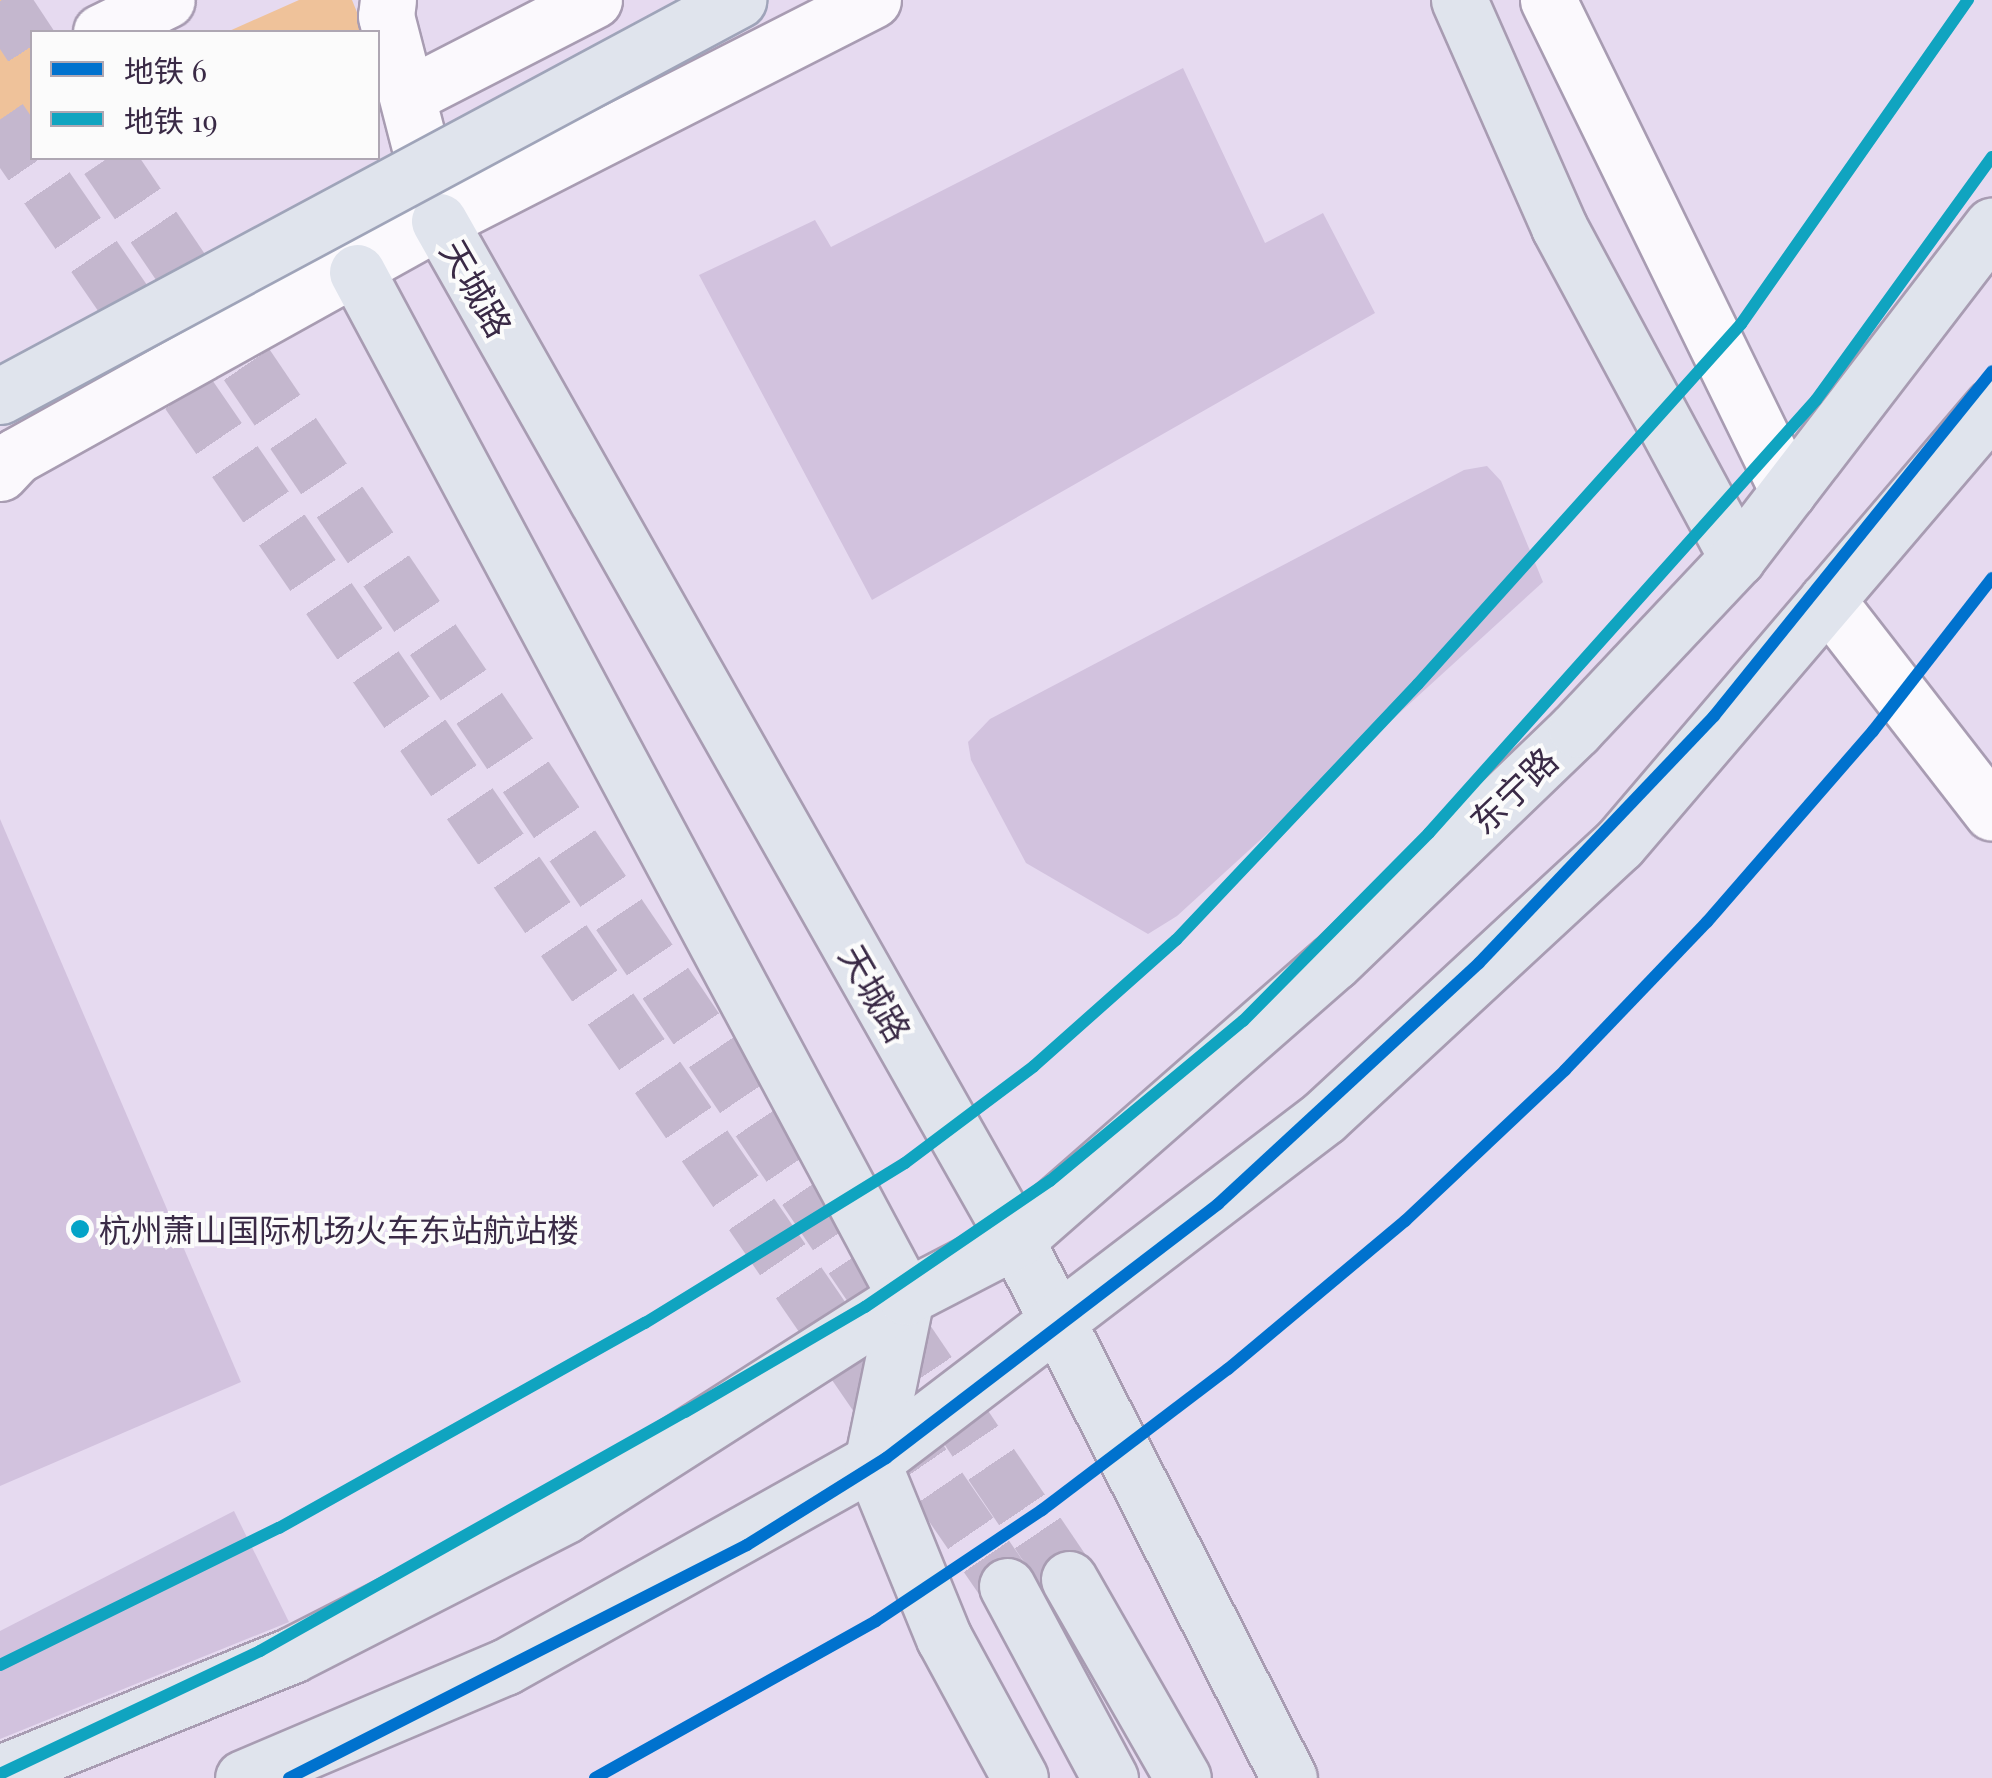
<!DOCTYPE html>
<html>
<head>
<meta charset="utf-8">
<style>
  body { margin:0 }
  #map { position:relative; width:1992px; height:1778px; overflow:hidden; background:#e6daf0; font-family:"Playfair Display","Noto Sans SC",serif }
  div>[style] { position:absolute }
  .green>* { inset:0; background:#efc29a }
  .building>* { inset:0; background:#d2c2de }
  .major-tunnel>* { height:55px; margin-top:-27.5px; transform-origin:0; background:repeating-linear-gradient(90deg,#c4b7ce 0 55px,transparent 0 83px) }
  .roads { filter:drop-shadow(2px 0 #a89cb2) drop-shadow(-2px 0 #a89cb2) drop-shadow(0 2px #a89cb2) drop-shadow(0 -2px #a89cb2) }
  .minor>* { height:55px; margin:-27.5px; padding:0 27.5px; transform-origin:27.5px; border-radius:27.5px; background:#fbf9fd }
  .major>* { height:55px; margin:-27.5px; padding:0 27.5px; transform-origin:27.5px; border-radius:27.5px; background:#e0e4ed }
  .bridges { filter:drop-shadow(2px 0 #9fa4b9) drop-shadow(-2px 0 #9fa4b9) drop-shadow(0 2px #9fa4b9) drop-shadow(0 -2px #9fa4b9) }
  .major-bridge>* { height:55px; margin:-27.5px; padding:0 27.5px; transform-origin:27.5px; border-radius:27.5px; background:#e0e4ed }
  .metro-1>* { height:12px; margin:-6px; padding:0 6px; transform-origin:6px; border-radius:6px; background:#0072ce }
  .metro-2>* { height:12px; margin:-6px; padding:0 6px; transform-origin:6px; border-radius:6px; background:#10a4c0 }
  .dots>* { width:28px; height:28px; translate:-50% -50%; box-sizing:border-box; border:5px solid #fbfbfb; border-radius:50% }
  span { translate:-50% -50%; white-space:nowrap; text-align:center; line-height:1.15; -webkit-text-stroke:8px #fbfbfb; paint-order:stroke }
  .bus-label { font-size:32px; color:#3a2a46 }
  .left { translate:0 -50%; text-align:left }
  .street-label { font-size:35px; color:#3a2a46 }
  .legend { position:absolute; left:30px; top:30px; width:350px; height:130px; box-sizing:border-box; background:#fbfbfb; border:2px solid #aea7b3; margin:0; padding:12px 18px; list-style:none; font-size:30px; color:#3a2a46 }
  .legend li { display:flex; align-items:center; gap:20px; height:50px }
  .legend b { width:50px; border:2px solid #aea7b3 }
</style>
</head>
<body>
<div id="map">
  <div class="green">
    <div style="clip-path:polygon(0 0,13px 0,32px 35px,32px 145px,9px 154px,0 137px)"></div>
    <div style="clip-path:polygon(299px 0,352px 0,365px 32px,227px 32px)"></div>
  </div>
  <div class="building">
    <div style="clip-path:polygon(1183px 68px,1265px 243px,1323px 213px,1375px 313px,872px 600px,699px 275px,815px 220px,831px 247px)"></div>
    <div style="clip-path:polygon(1487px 466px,1501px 481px,1543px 582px,1177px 916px,1148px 934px,1026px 863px,971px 760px,968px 742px,990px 719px,1464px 470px)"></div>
    <div style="clip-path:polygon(0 819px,241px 1382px,0 1486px)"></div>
    <div style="clip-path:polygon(234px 1511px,289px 1622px,0 1739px,0 1631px)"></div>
  </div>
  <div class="major-tunnel">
    <div style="left:1px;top:0;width:56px;rotate:56.6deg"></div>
    <div style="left:0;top:119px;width:1779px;rotate:55.53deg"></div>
    <div style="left:107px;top:158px;width:1716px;rotate:55.9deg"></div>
  </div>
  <div class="roads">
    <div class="minor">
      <div style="left:388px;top:0;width:16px;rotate:97deg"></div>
      <div style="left:386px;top:16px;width:200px;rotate:75.5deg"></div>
      <div style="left:1548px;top:0;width:547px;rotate:63.95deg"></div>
      <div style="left:101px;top:32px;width:73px;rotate:-25.9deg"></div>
      <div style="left:409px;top:95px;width:208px;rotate:-27.2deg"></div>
      <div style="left:0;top:473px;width:23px;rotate:-47deg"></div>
      <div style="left:16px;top:456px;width:484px;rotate:-29.1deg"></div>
      <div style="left:439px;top:221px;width:487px;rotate:-27deg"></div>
      <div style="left:1827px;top:600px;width:269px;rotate:52.2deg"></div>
    </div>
    <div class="major">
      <div style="left:1459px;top:0;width:248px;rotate:66.2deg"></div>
      <div style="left:1559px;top:227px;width:376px;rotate:61.7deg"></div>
      <div style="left:439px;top:221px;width:1171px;rotate:60.48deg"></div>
      <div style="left:1016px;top:1240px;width:603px;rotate:63.1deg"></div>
      <div style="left:357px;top:272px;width:1163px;rotate:61.83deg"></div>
      <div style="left:906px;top:1297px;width:168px;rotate:101.6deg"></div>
      <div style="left:872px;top:1462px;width:190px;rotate:67.8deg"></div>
      <div style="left:944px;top:1638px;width:159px;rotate:61.5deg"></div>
      <div style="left:1069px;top:1579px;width:229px;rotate:60.2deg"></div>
      <div style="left:1007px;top:1586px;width:218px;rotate:61.8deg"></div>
      <div style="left:0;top:1773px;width:315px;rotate:-22deg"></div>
      <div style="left:292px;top:1655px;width:307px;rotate:-27.1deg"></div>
      <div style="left:565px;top:1515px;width:405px;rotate:-32.6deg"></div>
      <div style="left:906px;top:1297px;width:124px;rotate:-27.4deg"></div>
      <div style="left:1016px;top:1240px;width:422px;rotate:-41.2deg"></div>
      <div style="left:1334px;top:962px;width:336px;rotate:-43.9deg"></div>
      <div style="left:1576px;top:729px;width:235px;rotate:-46.7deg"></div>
      <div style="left:1737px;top:558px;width:419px;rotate:-52.5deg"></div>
      <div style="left:243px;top:1778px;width:285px;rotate:-23deg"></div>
      <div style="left:505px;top:1667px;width:420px;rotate:-29.2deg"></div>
      <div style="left:872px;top:1462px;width:569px;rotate:-37.35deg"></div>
      <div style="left:1324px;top:1117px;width:402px;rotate:-42.8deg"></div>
      <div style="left:1619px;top:844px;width:575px;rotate:-49.52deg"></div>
    </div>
  </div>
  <div class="bridges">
    <div class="major-bridge">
      <div style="left:0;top:396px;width:838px;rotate:-28.22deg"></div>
    </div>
  </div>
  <div class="metro-1">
    <div style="left:289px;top:1778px;width:514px;rotate:-26.96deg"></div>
    <div style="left:747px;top:1545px;width:164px;rotate:-32deg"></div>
    <div style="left:886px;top:1458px;width:418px;rotate:-37.4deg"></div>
    <div style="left:1218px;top:1204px;width:355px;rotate:-42.7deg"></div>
    <div style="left:1479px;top:963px;width:341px;rotate:-46.4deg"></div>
    <div style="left:1714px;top:716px;width:443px;rotate:-51.1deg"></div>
    <div style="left:595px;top:1778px;width:322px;rotate:-29.2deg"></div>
    <div style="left:876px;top:1621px;width:200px;rotate:-33.8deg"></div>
    <div style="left:1042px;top:1510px;width:233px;rotate:-37.2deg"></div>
    <div style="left:1228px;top:1369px;width:231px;rotate:-39.9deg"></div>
    <div style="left:1405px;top:1221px;width:220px;rotate:-43.3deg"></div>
    <div style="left:1565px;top:1070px;width:205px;rotate:-46.2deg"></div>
    <div style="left:1707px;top:922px;width:253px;rotate:-49deg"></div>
    <div style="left:1873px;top:731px;width:194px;rotate:-52.1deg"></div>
  </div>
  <div class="metro-2">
    <div style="left:0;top:1665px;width:311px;rotate:-26.2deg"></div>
    <div style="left:279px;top:1528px;width:420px;rotate:-29.3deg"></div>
    <div style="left:645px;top:1323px;width:305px;rotate:-31.6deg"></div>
    <div style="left:905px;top:1163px;width:161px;rotate:-36.9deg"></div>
    <div style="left:1034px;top:1066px;width:190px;rotate:-41.6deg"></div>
    <div style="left:1176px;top:940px;width:352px;rotate:-46.6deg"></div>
    <div style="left:1418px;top:684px;width:484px;rotate:-48.1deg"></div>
    <div style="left:1741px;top:324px;width:396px;rotate:-55deg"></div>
    <div style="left:0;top:1774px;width:288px;rotate:-25.3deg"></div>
    <div style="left:260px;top:1651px;width:488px;rotate:-29.4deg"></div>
    <div style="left:685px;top:1412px;width:208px;rotate:-30.3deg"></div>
    <div style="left:865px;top:1307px;width:224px;rotate:-34.3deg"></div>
    <div style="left:1050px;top:1181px;width:251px;rotate:-39.7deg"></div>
    <div style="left:1243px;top:1021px;width:264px;rotate:-45.3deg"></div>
    <div style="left:1429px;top:833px;width:581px;rotate:-48.21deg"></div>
    <div style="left:1816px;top:400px;width:300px;rotate:-54.1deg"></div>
  </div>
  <div class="dots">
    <div style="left:80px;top:1229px;background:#03a3c7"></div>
  </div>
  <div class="bus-label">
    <span class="left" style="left:99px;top:1229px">杭州萧山国际机场火车东站航站楼</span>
  </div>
  <div class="street-label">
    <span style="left:477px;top:288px;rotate:60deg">天城路</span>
    <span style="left:1513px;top:790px;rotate:-44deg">东宁路</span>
    <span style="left:876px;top:993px;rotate:60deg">天城路</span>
  </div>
  <ul class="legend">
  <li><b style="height:12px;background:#0072ce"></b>地铁 6</li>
  <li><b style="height:12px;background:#10a4c0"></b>地铁 19</li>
  </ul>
</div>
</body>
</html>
